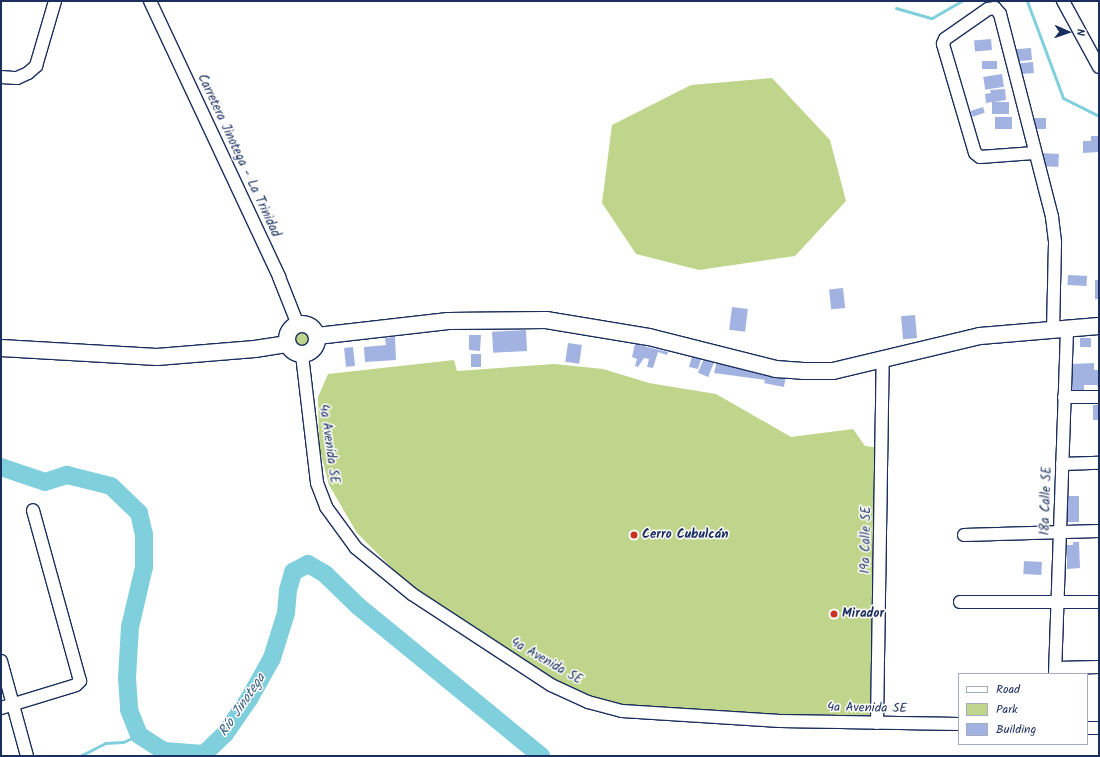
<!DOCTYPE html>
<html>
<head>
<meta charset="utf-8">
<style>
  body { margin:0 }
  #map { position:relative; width:1100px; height:757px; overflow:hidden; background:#fff; font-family:Kalam,sans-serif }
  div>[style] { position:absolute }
  .green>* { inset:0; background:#bed58b }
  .round { border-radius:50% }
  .stream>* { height:3px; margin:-1.5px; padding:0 1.5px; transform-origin:1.5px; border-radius:1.5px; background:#80cfdd }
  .river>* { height:18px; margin:-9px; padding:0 9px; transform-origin:9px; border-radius:9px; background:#80cfdd }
  .building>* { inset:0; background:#a2b3e2; transform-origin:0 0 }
  .roads { filter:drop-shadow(1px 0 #1b2f5e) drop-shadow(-1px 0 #1b2f5e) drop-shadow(0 1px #1b2f5e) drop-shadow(0 -1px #1b2f5e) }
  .minor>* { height:12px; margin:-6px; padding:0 6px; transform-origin:6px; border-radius:6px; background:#fff }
  .major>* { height:16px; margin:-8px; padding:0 8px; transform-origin:8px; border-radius:8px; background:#fff }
  .major>.ring { margin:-8px; padding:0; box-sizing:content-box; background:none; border:16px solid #fff; border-radius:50% }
  .dots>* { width:11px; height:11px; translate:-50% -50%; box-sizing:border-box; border:2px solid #fff; border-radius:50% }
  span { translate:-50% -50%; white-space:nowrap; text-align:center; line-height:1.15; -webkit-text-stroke:3px #fff; paint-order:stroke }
  .street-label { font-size:13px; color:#1b2f5e }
  .poi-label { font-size:13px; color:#1b2f5e; font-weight:700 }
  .left { translate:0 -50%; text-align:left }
  .water-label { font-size:14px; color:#395f84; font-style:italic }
  .frame { position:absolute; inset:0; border:2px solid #1b2f5e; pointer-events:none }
  .legend { position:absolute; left:958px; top:673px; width:130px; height:72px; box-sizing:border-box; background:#fff; border:1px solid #a4acbf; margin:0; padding:5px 7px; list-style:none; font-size:12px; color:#1b2f5e }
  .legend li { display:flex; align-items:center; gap:8px; height:20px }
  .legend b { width:20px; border:1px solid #a4acbf }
  .north { position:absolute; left:1048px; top:12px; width:40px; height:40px; -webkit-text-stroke:3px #fff; paint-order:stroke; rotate:92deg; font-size:11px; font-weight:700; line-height:16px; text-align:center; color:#1b2f5e }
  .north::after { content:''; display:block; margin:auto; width:14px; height:18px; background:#1b2f5e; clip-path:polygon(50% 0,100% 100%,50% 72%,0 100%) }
</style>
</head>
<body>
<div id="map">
  <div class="green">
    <div style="clip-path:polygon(772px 78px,830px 140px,846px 201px,795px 256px,699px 270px,636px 254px,602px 203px,612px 125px,691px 85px)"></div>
    <div class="round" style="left:289px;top:327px;width:26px;height:26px"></div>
    <div style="clip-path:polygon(454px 360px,457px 371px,554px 364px,603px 369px,649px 383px,716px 394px,791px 437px,853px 429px,865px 446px,880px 448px,874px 722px,622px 710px,552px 683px,437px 607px,401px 577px,357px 533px,329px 485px,319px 446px,318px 397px,328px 374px)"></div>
  </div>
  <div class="stream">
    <div style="left:1027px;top:1px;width:103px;rotate:69.6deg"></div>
    <div style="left:1063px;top:98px;width:40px;rotate:26.6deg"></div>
    <div style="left:896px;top:8px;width:37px;rotate:16deg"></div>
    <div style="left:932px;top:18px;width:34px;rotate:-30deg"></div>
    <div style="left:80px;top:756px;width:28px;rotate:-27deg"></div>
    <div style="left:105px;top:743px;width:18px;rotate:-3deg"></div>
    <div style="left:123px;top:742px;width:17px;rotate:-24deg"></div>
  </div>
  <div class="river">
    <div style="left:1px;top:467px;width:46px;rotate:18.8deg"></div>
    <div style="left:45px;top:482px;width:23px;rotate:-18deg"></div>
    <div style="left:67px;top:475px;width:45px;rotate:14deg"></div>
    <div style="left:111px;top:486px;width:39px;rotate:44deg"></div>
    <div style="left:139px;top:513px;width:22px;rotate:77deg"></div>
    <div style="left:144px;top:534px;width:33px;rotate:90deg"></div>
    <div style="left:144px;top:567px;width:62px;rotate:103.1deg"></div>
    <div style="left:130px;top:627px;width:51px;rotate:93.4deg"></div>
    <div style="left:127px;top:678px;width:32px;rotate:86deg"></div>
    <div style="left:129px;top:710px;width:27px;rotate:68deg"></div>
    <div style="left:139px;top:735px;width:30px;rotate:33deg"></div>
    <div style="left:164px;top:751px;width:40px;rotate:4.3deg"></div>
    <div style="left:204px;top:754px;width:29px;rotate:-44deg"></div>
    <div style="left:225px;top:734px;width:42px;rotate:-55.6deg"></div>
    <div style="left:249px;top:699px;width:47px;rotate:-60.7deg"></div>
    <div style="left:272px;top:658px;width:47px;rotate:-72.7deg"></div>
    <div style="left:286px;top:613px;width:23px;rotate:-85deg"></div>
    <div style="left:288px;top:590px;width:19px;rotate:-74deg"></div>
    <div style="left:293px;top:572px;width:17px;rotate:-28deg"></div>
    <div style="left:308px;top:564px;width:20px;rotate:30deg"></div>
    <div style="left:325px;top:574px;width:46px;rotate:44.1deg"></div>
    <div style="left:358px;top:606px;width:237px;rotate:39.3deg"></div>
  </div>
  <div class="building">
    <div style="left:991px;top:39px;width:11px;height:17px;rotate:85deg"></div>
    <div style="left:1031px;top:48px;width:12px;height:17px;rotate:85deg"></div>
    <div style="left:997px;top:61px;width:8px;height:15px;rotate:90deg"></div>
    <div style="left:1033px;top:62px;width:11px;height:16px;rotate:85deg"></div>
    <div style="left:1002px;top:74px;width:13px;height:19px;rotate:81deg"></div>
    <div style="clip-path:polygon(1005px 89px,1006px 100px,994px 102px,1009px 102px,1009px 114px,992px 114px,992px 102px,986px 103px,985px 94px,991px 93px,990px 90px)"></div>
    <div style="left:983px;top:107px;width:6px;height:13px;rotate:72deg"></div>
    <div style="left:995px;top:117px;width:17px;height:12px"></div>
    <div style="left:1030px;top:118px;width:16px;height:11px"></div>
    <div style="clip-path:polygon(1091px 136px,1099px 136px,1099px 152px,1083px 153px,1083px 141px,1091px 141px)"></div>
    <div style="left:1041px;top:153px;width:18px;height:13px;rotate:3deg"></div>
    <div style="left:1068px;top:275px;width:19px;height:10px;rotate:3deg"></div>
    <div style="left:1095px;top:280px;width:4px;height:19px"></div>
    <div style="left:843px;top:288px;width:20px;height:14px;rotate:84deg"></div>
    <div style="left:732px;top:307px;width:16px;height:23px;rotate:7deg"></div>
    <div style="left:915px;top:315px;width:23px;height:14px;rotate:85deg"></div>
    <div style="left:526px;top:330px;width:21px;height:34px;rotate:87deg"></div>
    <div style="clip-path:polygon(469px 335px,481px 335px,480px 351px,469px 350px)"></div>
    <div style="clip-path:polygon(395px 337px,396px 360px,365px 362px,364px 347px,386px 345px,385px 338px)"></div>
    <div style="left:1080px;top:338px;width:11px;height:9px"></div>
    <div style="left:568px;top:343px;width:14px;height:19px;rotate:8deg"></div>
    <div style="clip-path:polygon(635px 344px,668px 352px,667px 355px,658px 352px,653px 368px,647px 367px,649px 359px,644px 358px,638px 367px,635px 366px,637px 359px,632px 357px)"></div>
    <div style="left:353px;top:347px;width:19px;height:9px;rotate:84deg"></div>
    <div style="clip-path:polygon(703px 353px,698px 369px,689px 367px,692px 356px)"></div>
    <div style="left:471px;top:354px;width:10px;height:13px"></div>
    <div style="left:704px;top:358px;width:11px;height:16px;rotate:22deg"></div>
    <div style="clip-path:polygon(717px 361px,786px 375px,784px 387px,764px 383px,765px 380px,714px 373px)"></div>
    <div style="clip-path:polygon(1094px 363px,1094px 370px,1099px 370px,1099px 390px,1097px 385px,1084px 385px,1084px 394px,1068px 394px,1071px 364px)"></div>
    <div style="left:1093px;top:405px;width:6px;height:15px"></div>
    <div style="left:1079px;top:496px;width:26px;height:12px;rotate:90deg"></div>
    <div style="clip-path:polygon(1073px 542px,1079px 542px,1080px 568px,1067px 569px,1067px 545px,1073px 545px)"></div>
    <div style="left:1024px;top:561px;width:18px;height:13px;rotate:3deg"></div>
  </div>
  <div class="roads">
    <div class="minor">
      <div style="left:150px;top:1px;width:305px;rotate:64.9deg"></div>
      <div style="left:279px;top:277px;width:52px;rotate:68.4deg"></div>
      <div style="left:1063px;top:1px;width:75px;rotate:61.4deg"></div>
      <div style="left:1px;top:77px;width:16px;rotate:4deg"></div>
      <div style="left:17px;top:78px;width:12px;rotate:-24deg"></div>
      <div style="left:28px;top:73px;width:11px;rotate:-41deg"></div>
      <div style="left:36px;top:66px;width:68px;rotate:-73.7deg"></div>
      <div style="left:1034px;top:153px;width:54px;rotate:175.8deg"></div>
      <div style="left:980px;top:157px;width:6px;rotate:-141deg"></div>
      <div style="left:975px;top:153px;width:114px;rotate:-106.4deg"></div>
      <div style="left:943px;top:44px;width:5px;rotate:-68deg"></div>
      <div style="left:945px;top:39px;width:52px;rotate:-34.9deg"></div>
      <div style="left:988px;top:9px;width:7px;rotate:-8deg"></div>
      <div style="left:995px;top:8px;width:8px;rotate:50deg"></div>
      <div style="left:1000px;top:14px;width:210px;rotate:75.6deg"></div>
      <div style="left:1052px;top:217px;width:26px;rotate:83deg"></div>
      <div style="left:1055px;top:243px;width:86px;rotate:91.3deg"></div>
      <div style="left:302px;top:355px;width:129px;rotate:83.3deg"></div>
      <div style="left:317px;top:483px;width:26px;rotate:69deg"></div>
      <div style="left:326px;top:507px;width:51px;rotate:53.8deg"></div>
      <div style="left:356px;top:548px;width:72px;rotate:39.4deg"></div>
      <div style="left:412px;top:594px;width:166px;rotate:33.2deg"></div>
      <div style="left:551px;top:685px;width:41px;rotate:24.7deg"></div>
      <div style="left:588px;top:702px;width:35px;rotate:15deg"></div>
      <div style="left:622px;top:711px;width:158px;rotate:3.6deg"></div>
      <div style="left:780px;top:721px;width:179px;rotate:1deg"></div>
      <div style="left:1064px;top:397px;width:35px"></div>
      <div style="left:1062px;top:464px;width:37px;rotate:-2deg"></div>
      <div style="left:964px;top:535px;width:135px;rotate:-1.7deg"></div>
      <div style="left:960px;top:602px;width:139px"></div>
      <div style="left:1px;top:661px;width:98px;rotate:74.7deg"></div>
      <div style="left:1056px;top:668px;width:43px;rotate:-1.3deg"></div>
      <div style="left:1055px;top:674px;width:346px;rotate:-88deg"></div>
      <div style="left:1px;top:708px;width:78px;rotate:-17deg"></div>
      <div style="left:76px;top:685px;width:6px;rotate:-45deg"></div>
      <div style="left:80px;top:681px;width:177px;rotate:-105.4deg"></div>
      <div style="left:877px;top:723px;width:365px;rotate:-89.1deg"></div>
      <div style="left:1087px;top:728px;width:12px"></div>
    </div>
    <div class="major">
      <div class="ring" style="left:287px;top:324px;width:14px;height:14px"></div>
      <div style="left:317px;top:336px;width:132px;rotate:-6.5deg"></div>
      <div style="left:448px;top:321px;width:98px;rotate:-0.6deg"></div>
      <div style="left:546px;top:320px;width:104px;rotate:9.4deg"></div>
      <div style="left:649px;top:337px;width:131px;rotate:14.1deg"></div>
      <div style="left:776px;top:369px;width:27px;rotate:4deg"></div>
      <div style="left:803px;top:371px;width:30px"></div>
      <div style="left:833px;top:371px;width:151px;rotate:-13.4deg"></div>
      <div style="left:980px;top:336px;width:119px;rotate:-4.8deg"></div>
      <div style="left:1px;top:348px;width:156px;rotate:3.3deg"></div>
      <div style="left:157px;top:357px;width:98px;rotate:-4.7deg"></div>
      <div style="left:255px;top:349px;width:33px;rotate:-9deg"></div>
    </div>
  </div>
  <div class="dots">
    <div style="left:634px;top:535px;background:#c8321e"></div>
    <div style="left:834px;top:614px;background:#c8321e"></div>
  </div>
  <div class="street-label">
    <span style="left:238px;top:156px;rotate:65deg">Carretera Jinotega - La Trinidad</span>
    <span style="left:328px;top:444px;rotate:82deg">4a Avenida SE</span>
    <span style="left:1047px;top:501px;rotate:-88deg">18a Calle SE</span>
    <span style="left:867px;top:540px;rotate:-89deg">19a Calle SE</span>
    <span style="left:546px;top:662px;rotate:30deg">4a Avenida SE</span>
    <span style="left:867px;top:709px;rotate:1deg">4a Avenida SE</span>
  </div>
  <div class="poi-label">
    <span class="left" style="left:642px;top:535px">Cerro Cubulcán</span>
    <span class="left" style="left:842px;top:614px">Mirador</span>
  </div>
  <div class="water-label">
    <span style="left:242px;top:705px;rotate:-56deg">Río Jinotega</span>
  </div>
  <div class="frame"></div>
  <ul class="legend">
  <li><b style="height:5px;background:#fff"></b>Road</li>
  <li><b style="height:11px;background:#bed58b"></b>Park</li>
  <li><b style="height:11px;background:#a2b3e2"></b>Building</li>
  </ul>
  <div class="north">N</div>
</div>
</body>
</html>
